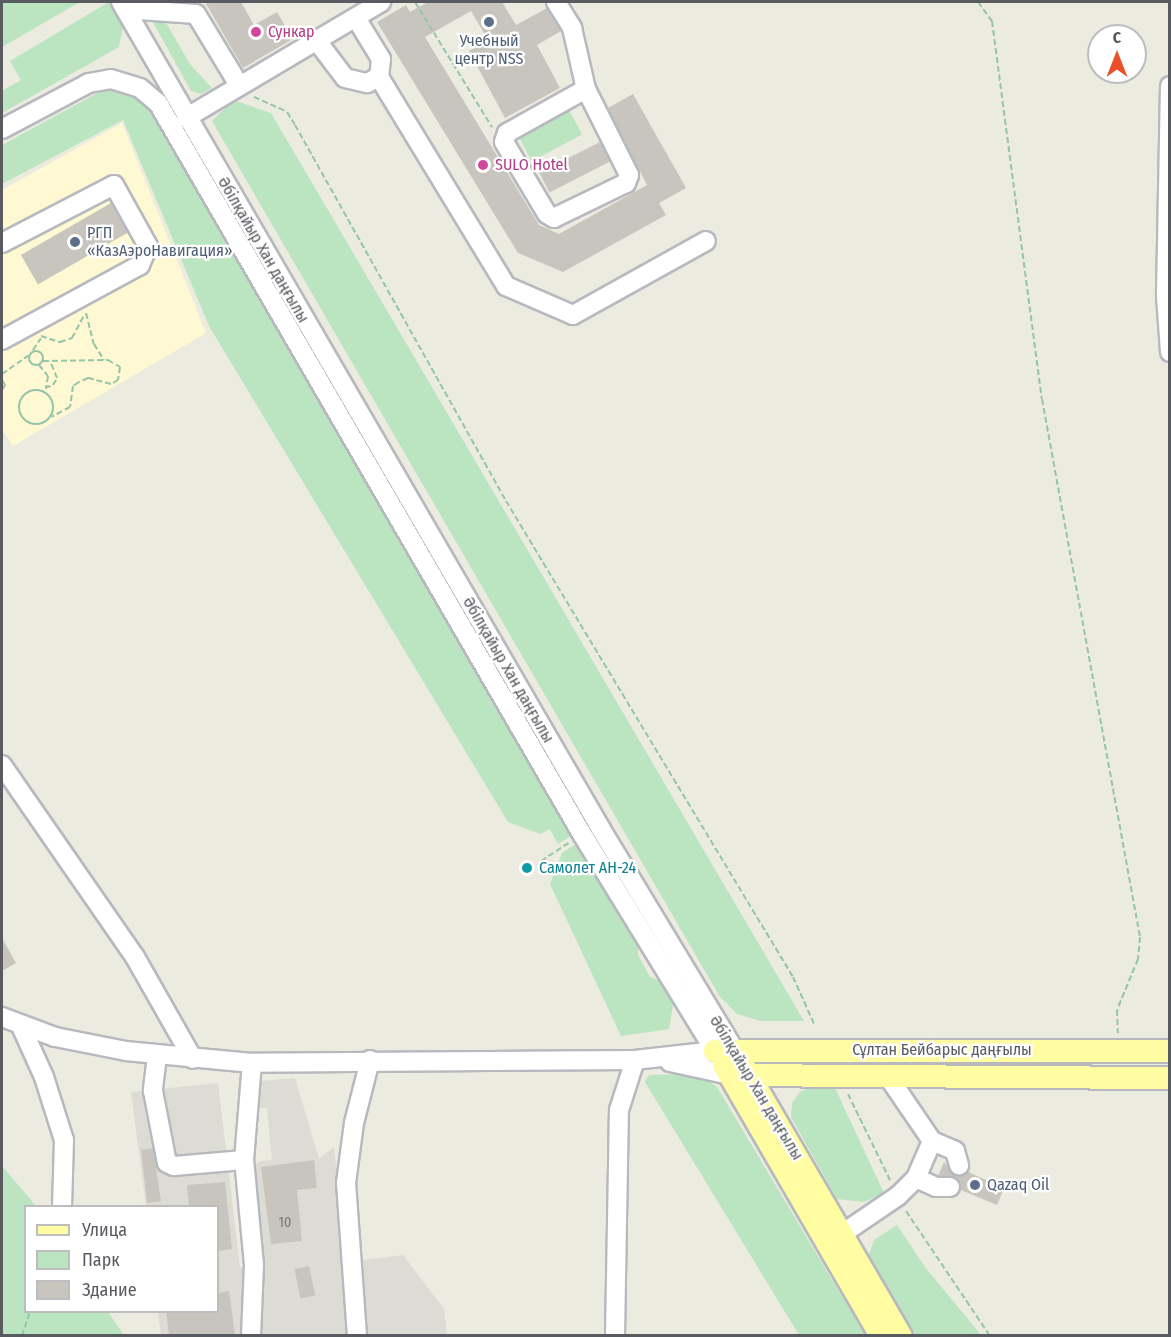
<!DOCTYPE html>
<html>
<head>
<meta charset="utf-8">
<style>
  body { margin:0 }
  #map { position:relative; width:1171px; height:1337px; overflow:hidden; background:#ecebe0; font-family:"Fira Sans Condensed",sans-serif }
  div>[style] { position:absolute }
  .commercial>* { inset:0; background:#fef9d3 }
  .industrial>* { inset:0; background:#dddcd4 }
  .green>* { inset:0; background:#bbe4c0; transform-origin:0 0 }
  .building>* { inset:0; background:#c7c5bd; transform-origin:0 0 }
  .path>* { height:2px; margin-top:-1px; transform-origin:0; background:repeating-linear-gradient(90deg,#94c5a8 0 6px,transparent 0 9px) }
  .path>.ring { margin:-1px; padding:0; box-sizing:content-box; background:none; border:2px solid #94c5a8; border-radius:50% }
  .roads { filter:drop-shadow(2px 0 #b8b9bf) drop-shadow(-2px 0 #b8b9bf) drop-shadow(0 2px #b8b9bf) drop-shadow(0 -2px #b8b9bf) }
  .minor>* { height:18px; margin:-9px; padding:0 9px; transform-origin:9px; border-radius:9px; background:#fff }
  .major>* { height:22px; margin:-11px; padding:0 11px; transform-origin:11px; border-radius:11px; background:#fffca2 }
  .dots>* { width:16px; height:16px; translate:-50% -50%; box-sizing:border-box; border:3px solid #fff; border-radius:50% }
  span { translate:-50% -50%; white-space:nowrap; text-align:center; line-height:1.15; -webkit-text-stroke:4.5px #fff; paint-order:stroke }
  .number-label { font-size:14px; color:#747678 }
  .number-label span { -webkit-text-stroke-width:0 }
  .hotel-label { font-size:16px; color:#b23c85 }
  .left { translate:0 -50%; text-align:left }
  .service-label { font-size:16px; color:#4e5e75 }
  .street-label { font-size:16px; color:#595b61 }
  .culture-label { font-size:16px; color:#0d838f }
  .frame { position:absolute; inset:0; border:3px solid #595b61; pointer-events:none }
  .legend { position:absolute; left:24px; top:1205px; width:195px; height:108px; box-sizing:border-box; background:#fff; border:2px solid #bdbdc0; margin:0; padding:8px 10px; list-style:none; font-size:18px; color:#595b61 }
  .legend li { display:flex; align-items:center; gap:12px; height:30px }
  .legend b { width:30px; border:2px solid #bdbdc0 }
  .north { position:absolute; left:1087px; top:24px; width:60px; height:60px; box-sizing:border-box; background:#fff; border:2px solid #bdbdc0; border-radius:50%; rotate:0deg; font-size:16px; font-weight:700; line-height:24px; text-align:center; color:#595b61 }
  .north::after { content:''; display:block; margin:auto; width:21px; height:27px; background:#e94f28; clip-path:polygon(50% 0,100% 100%,50% 72%,0 100%) }
</style>
</head>
<body>
<div id="map">
  <div class="commercial">
    <div style="clip-path:polygon(122px 123px,206px 333px,13px 446px,2px 429px,2px 190px)"></div>
  </div>
  <div class="industrial">
    <div style="clip-path:polygon(295px 1078px,319px 1159px,334px 1147px,346px 1262px,403px 1255px,444px 1309px,447px 1335px,161px 1335px,158px 1312px,218px 1312px,218px 1206px,146px 1206px,131px 1092px,218px 1083px,240px 1267px,261px 1268px,253px 1166px,261px 1161px,272px 1160px,267px 1108px,256px 1108px,260px 1081px)"></div>
  </div>
  <div class="green">
    <div style="clip-path:polygon(2px 2px,80px 2px,2px 47px)"></div>
    <div style="clip-path:polygon(109px 2px,123px 27px,119px 47px,2px 113px,2px 91px,21px 80px,10px 61px)"></div>
    <div style="clip-path:polygon(149px 15px,162px 16px,190px 64px,212px 88px,201px 94px,191px 91px)"></div>
    <div style="clip-path:polygon(116px 88px,133px 92px,157px 120px,574px 834px,558px 844px,550px 829px,540px 834px,508px 822px,209px 326px,123px 120px,2px 184px,2px 145px,101px 91px)"></div>
    <div style="clip-path:polygon(233px 100px,271px 113px,804px 1021px,761px 1021px,737px 1014px,720px 997px,212px 121px)"></div>
    <div style="left:568px;top:108px;width:30px;height:57px;rotate:62deg"></div>
    <div style="clip-path:polygon(579px 842px,638px 946px,638px 955px,650px 977px,658px 980px,673px 1005px,669px 1029px,621px 1036px,550px 884px,562px 853px)"></div>
    <div style="clip-path:polygon(683px 1074px,707px 1080px,717px 1087px,865px 1335px,799px 1335px,645px 1082px,649px 1075px)"></div>
    <div style="clip-path:polygon(810px 1087px,835px 1088px,884px 1193px,864px 1202px,837px 1199px,791px 1117px,792px 1103px,800px 1092px)"></div>
    <div style="clip-path:polygon(2px 1166px,36px 1206px,26px 1206px,26px 1312px,108px 1312px,124px 1335px,2px 1335px)"></div>
    <div style="clip-path:polygon(897px 1225px,925px 1267px,981px 1335px,915px 1335px,868px 1257px,874px 1240px)"></div>
  </div>
  <div class="building">
    <div style="clip-path:polygon(205px 2px,241px 2px,254px 25px,277px 12px,293px 39px,243px 68px)"></div>
    <div style="clip-path:polygon(428px 2px,502px 2px,516px 25px,547px 8px,561px 31px,537px 45px,560px 88px,505px 118px,469px 51px,488px 40px,471px 11px,425px 37px,539px 225px,559px 234px,647px 185px,608px 108px,633px 94px,686px 188px,659px 203px,666px 215px,563px 272px,518px 253px,377px 22px,406px 5px,410px 12px)"></div>
    <div style="left:600px;top:142px;width:22px;height:68px;rotate:63deg"></div>
    <div style="left:111px;top:203px;width:34px;height:104px;rotate:60deg"></div>
    <div style="clip-path:polygon(2px 938px,16px 963px,2px 971px)"></div>
    <div style="clip-path:polygon(153px 1148px,161px 1201px,147px 1203px,141px 1150px)"></div>
    <div style="clip-path:polygon(314px 1160px,317px 1188px,297px 1190px,302px 1241px,271px 1244px,261px 1167px)"></div>
    <div style="clip-path:polygon(944px 1162px,956px 1176px,968px 1172px,1004px 1188px,997px 1205px,961px 1190px,955px 1177px,938px 1176px)"></div>
    <div style="clip-path:polygon(225px 1182px,232px 1249px,218px 1251px,218px 1206px,189px 1206px,187px 1185px)"></div>
    <div style="left:309px;top:1266px;width:30px;height:15px;rotate:78deg"></div>
    <div style="clip-path:polygon(229px 1291px,235px 1335px,169px 1335px,166px 1311px,218px 1311px,218px 1293px)"></div>
  </div>
  <div class="path">
    <div style="left:415px;top:2px;width:147px;rotate:58.4deg"></div>
    <div style="left:978px;top:2px;width:24px;rotate:54deg"></div>
    <div style="left:992px;top:21px;width:381px;rotate:82.5deg"></div>
    <div style="left:1042px;top:399px;width:547px;rotate:79.68deg"></div>
    <div style="left:1140px;top:937px;width:22px;rotate:95deg"></div>
    <div style="left:1138px;top:959px;width:55px;rotate:112.4deg"></div>
    <div style="left:1117px;top:1010px;width:23px;rotate:88deg"></div>
    <div style="left:254px;top:97px;width:36px;rotate:24deg"></div>
    <div style="left:287px;top:112px;width:15px;rotate:58deg"></div>
    <div style="left:295px;top:125px;width:431px;rotate:60.7deg"></div>
    <div style="left:506px;top:501px;width:556px;rotate:58.91deg"></div>
    <div style="left:793px;top:977px;width:54px;rotate:65.8deg"></div>
    <div style="left:86px;top:313px;width:32px;rotate:76deg"></div>
    <div style="left:94px;top:344px;width:19px;rotate:58deg"></div>
    <div style="left:41px;top:336px;width:20px;rotate:18deg"></div>
    <div style="left:60px;top:342px;width:13px;rotate:-18deg"></div>
    <div style="left:72px;top:338px;width:26px;rotate:-62deg"></div>
    <div style="left:33px;top:350px;width:14px;rotate:-56deg"></div>
    <div class="ring" style="left:29px;top:351px;width:12px;height:12px"></div>
    <div style="left:43px;top:361px;width:65px;rotate:-0.9deg"></div>
    <div style="left:108px;top:360px;width:14px;rotate:30deg"></div>
    <div style="left:120px;top:367px;width:13px;rotate:99deg"></div>
    <div style="left:118px;top:380px;width:8px;rotate:150deg"></div>
    <div style="left:111px;top:384px;width:24px;rotate:-165deg"></div>
    <div style="left:88px;top:378px;width:10px;rotate:156deg"></div>
    <div style="left:79px;top:382px;width:7px;rotate:146deg"></div>
    <div style="left:73px;top:386px;width:21px;rotate:98deg"></div>
    <div style="left:70px;top:407px;width:21px;rotate:152deg"></div>
    <div style="left:39px;top:365px;width:14px;rotate:51deg"></div>
    <div style="left:48px;top:376px;width:12px;rotate:99deg"></div>
    <div style="left:2px;top:374px;width:32px;rotate:-35deg"></div>
    <div style="left:2px;top:380px;width:6px;rotate:59deg"></div>
    <div style="left:5px;top:385px;width:6px;rotate:121deg"></div>
    <div style="left:45px;top:388px;width:9px;rotate:-21deg"></div>
    <div style="left:53px;top:385px;width:8px;rotate:-60deg"></div>
    <div style="left:57px;top:378px;width:18px;rotate:-112deg"></div>
    <div class="ring" style="left:19px;top:390px;width:32px;height:32px"></div>
    <div style="left:541px;top:861px;width:35px;rotate:-33deg"></div>
    <div style="left:848px;top:1094px;width:96px;rotate:64deg"></div>
    <div style="left:906px;top:1211px;width:151px;rotate:56.1deg"></div>
    <div style="left:22px;top:1336px;width:25px;rotate:-72deg"></div>
  </div>
  <div class="roads">
    <div class="minor">
      <div style="left:121px;top:2px;width:956px;rotate:59.87deg"></div>
      <div style="left:601px;top:829px;width:259px;rotate:58.9deg"></div>
      <div style="left:556px;top:2px;width:31px;rotate:58deg"></div>
      <div style="left:572px;top:28px;width:63px;rotate:77.1deg"></div>
      <div style="left:586px;top:89px;width:96px;rotate:63.4deg"></div>
      <div style="left:629px;top:175px;width:9px;rotate:111deg"></div>
      <div style="left:626px;top:183px;width:80px;rotate:154.1deg"></div>
      <div style="left:554px;top:218px;width:8px;rotate:-150deg"></div>
      <div style="left:547px;top:214px;width:84px;rotate:-120.8deg"></div>
      <div style="left:504px;top:142px;width:9px;rotate:-72deg"></div>
      <div style="left:507px;top:133px;width:90px;rotate:-29.1deg"></div>
      <div style="left:125px;top:9px;width:71px;rotate:4deg"></div>
      <div style="left:196px;top:14px;width:83px;rotate:58.8deg"></div>
      <div style="left:356px;top:18px;width:48px;rotate:58.6deg"></div>
      <div style="left:381px;top:59px;width:18px;rotate:96deg"></div>
      <div style="left:379px;top:77px;width:245px;rotate:58.7deg"></div>
      <div style="left:506px;top:286px;width:73px;rotate:23.4deg"></div>
      <div style="left:573px;top:315px;width:152px;rotate:-29.1deg"></div>
      <div style="left:317px;top:41px;width:46px;rotate:52.9deg"></div>
      <div style="left:345px;top:78px;width:23px;rotate:13deg"></div>
      <div style="left:367px;top:83px;width:13px;rotate:-27deg"></div>
      <div style="left:1170px;top:86px;width:210px;rotate:91.1deg"></div>
      <div style="left:1166px;top:296px;width:56px;rotate:85.9deg"></div>
      <div style="left:186px;top:118px;width:227px;rotate:-30.7deg"></div>
      <div style="left:2px;top:129px;width:98px;rotate:-27.9deg"></div>
      <div style="left:89px;top:83px;width:22px;rotate:-10deg"></div>
      <div style="left:111px;top:79px;width:30px;rotate:17deg"></div>
      <div style="left:140px;top:88px;width:23px;rotate:40deg"></div>
      <div style="left:158px;top:103px;width:845px;rotate:59.89deg"></div>
      <div style="left:582px;top:834px;width:255px;rotate:58.5deg"></div>
      <div style="left:715px;top:1051px;width:81px;rotate:173.6deg"></div>
      <div style="left:635px;top:1060px;width:383px;rotate:179.6deg"></div>
      <div style="left:252px;top:1063px;width:127px;rotate:-174.6deg"></div>
      <div style="left:126px;top:1051px;width:72px;rotate:-168.8deg"></div>
      <div style="left:55px;top:1037px;width:57px;rotate:-159.3deg"></div>
      <div style="left:2px;top:243px;width:126px;rotate:-27.4deg"></div>
      <div style="left:114px;top:185px;width:70px;rotate:60.9deg"></div>
      <div style="left:148px;top:246px;width:21px;rotate:113deg"></div>
      <div style="left:140px;top:265px;width:157px;rotate:151.5deg"></div>
      <div style="left:2px;top:765px;width:234px;rotate:55.3deg"></div>
      <div style="left:135px;top:957px;width:117px;rotate:60.4deg"></div>
      <div style="left:21px;top:1026px;width:56px;rotate:65.7deg"></div>
      <div style="left:44px;top:1077px;width:66px;rotate:72.4deg"></div>
      <div style="left:64px;top:1140px;width:66px;rotate:91.7deg"></div>
      <div style="left:157px;top:1056px;width:35px;rotate:97deg"></div>
      <div style="left:153px;top:1091px;width:73px;rotate:79deg"></div>
      <div style="left:167px;top:1163px;width:8px;rotate:23deg"></div>
      <div style="left:174px;top:1166px;width:70px;rotate:-4.9deg"></div>
      <div style="left:670px;top:1062px;width:61px;rotate:12.2deg"></div>
      <div style="left:932px;top:1141px;width:25px;rotate:23deg"></div>
      <div style="left:955px;top:1151px;width:15px;rotate:74deg"></div>
      <div style="left:916px;top:1178px;width:22px;rotate:24deg"></div>
      <div style="left:936px;top:1187px;width:14px"></div>
      <div style="left:842px;top:1234px;width:68px;rotate:-34.2deg"></div>
      <div style="left:898px;top:1196px;width:25px;rotate:-45deg"></div>
      <div style="left:916px;top:1178px;width:40px;rotate:-66.6deg"></div>
      <div style="left:932px;top:1141px;width:80px;rotate:-124.3deg"></div>
      <div style="left:251px;top:1336px;width:71px;rotate:-87.6deg"></div>
      <div style="left:254px;top:1265px;width:105px;rotate:-95.4deg"></div>
      <div style="left:244px;top:1160px;width:97px;rotate:-85.3deg"></div>
      <div style="left:357px;top:1336px;width:153px;rotate:-94.1deg"></div>
      <div style="left:346px;top:1183px;width:61px;rotate:-82.4deg"></div>
      <div style="left:354px;top:1123px;width:65px;rotate:-75.7deg"></div>
      <div style="left:615px;top:1336px;width:226px;rotate:-89deg"></div>
      <div style="left:619px;top:1110px;width:52px;rotate:-72.3deg"></div>
    </div>
    <div class="major">
      <div style="left:715px;top:1051px;width:455px"></div>
      <div style="left:724px;top:1065px;width:313px;rotate:59.9deg"></div>
      <div style="left:743px;top:1065px;width:314px;rotate:59.8deg"></div>
      <div style="left:730px;top:1075px;width:440px;rotate:0.4deg"></div>
    </div>
  </div>
  <div class="dots">
    <div style="left:489px;top:22px;background:#5c6f8a"></div>
    <div style="left:256px;top:32px;background:#d1479c"></div>
    <div style="left:483px;top:165px;background:#d1479c"></div>
    <div style="left:75px;top:242px;background:#5c6f8a"></div>
    <div style="left:527px;top:868px;background:#0f9aa8"></div>
    <div style="left:975px;top:1185px;background:#5c6f8a"></div>
  </div>
  <div class="number-label">
    <span style="left:285px;top:1223px">10</span>
  </div>
  <div class="hotel-label">
    <span class="left" style="left:268px;top:32px">Сункар</span>
    <span class="left" style="left:495px;top:165px">SULO Hotel</span>
  </div>
  <div class="service-label">
    <span style="left:489px;top:50px">Учебный<br>центр NSS</span>
    <span class="left" style="left:87px;top:242px">РГП<br>«КазАэроНавигация»</span>
    <span class="left" style="left:987px;top:1185px">Qazaq Oil</span>
  </div>
  <div class="street-label">
    <span style="left:263px;top:250px;rotate:60deg">Әбілқайыр Хан даңғылы</span>
    <span style="left:508px;top:670px;rotate:60deg">Әбілқайыр Хан даңғылы</span>
    <span style="left:942px;top:1050px">Сұлтан Бейбарыс даңғылы</span>
    <span style="left:756px;top:1088px;rotate:59deg">Әбілқайыр Хан даңғылы</span>
  </div>
  <div class="culture-label">
    <span class="left" style="left:539px;top:868px">Самолет АН-24</span>
  </div>
  <div class="frame"></div>
  <ul class="legend">
  <li><b style="height:8px;background:#fffca2"></b>Улица</li>
  <li><b style="height:16px;background:#bbe4c0"></b>Парк</li>
  <li><b style="height:16px;background:#c7c5bd"></b>Здание</li>
  </ul>
  <div class="north">С</div>
</div>
</body>
</html>
